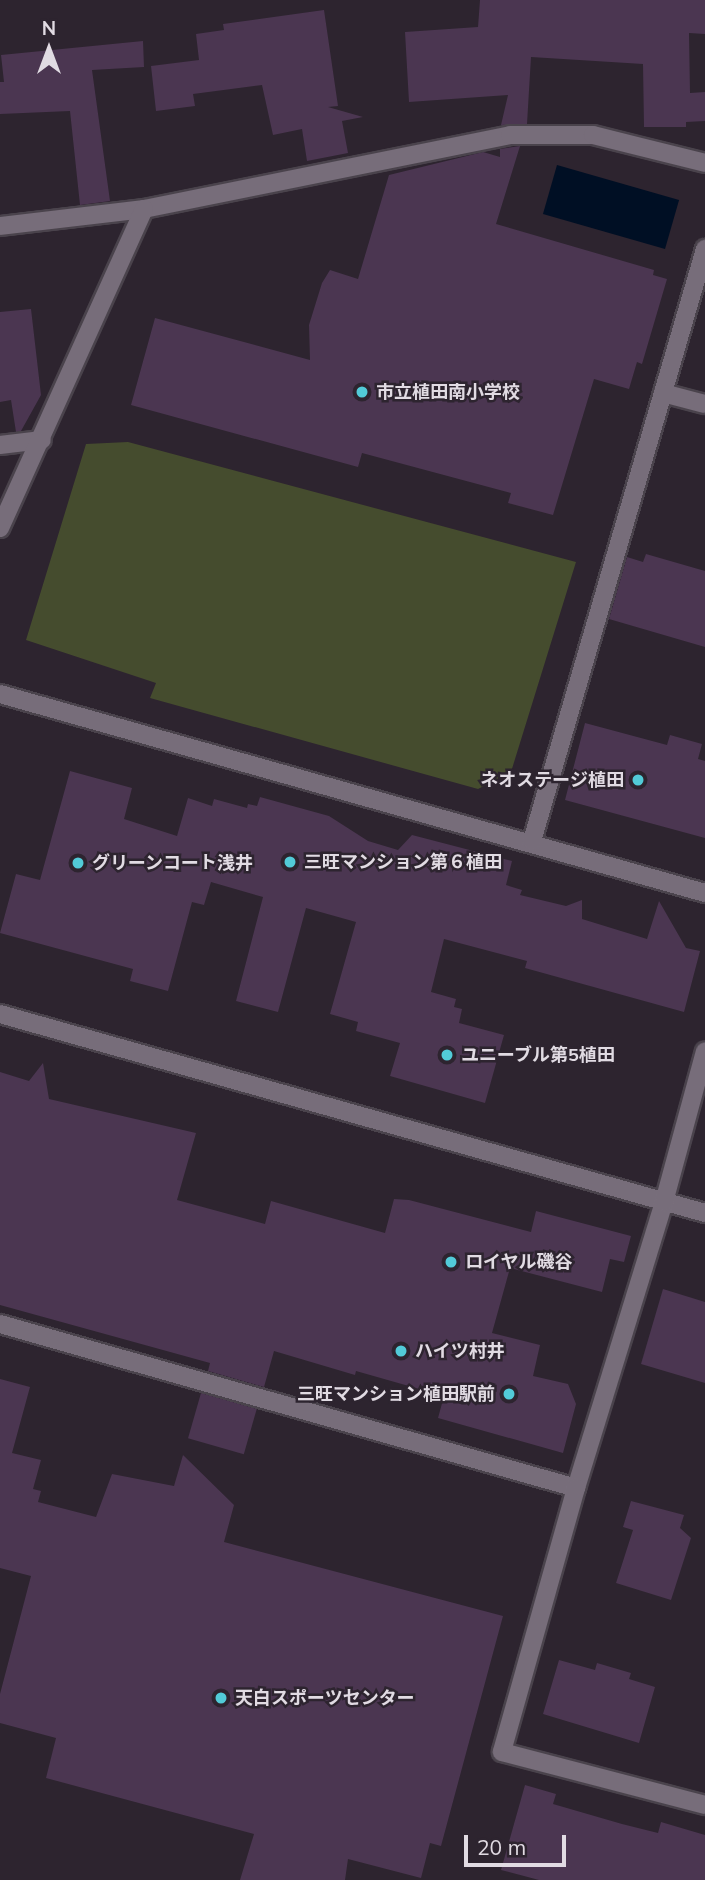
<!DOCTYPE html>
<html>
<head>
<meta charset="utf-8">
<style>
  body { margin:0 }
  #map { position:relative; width:705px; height:1880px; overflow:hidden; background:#2d242f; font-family:Mulish,"Noto Sans JP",sans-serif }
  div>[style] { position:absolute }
  .green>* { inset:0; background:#454c2e }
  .water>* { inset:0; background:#000f24; transform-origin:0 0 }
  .building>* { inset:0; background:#4b3651; transform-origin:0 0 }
  .roads { filter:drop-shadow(2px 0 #4a434c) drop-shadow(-2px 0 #4a434c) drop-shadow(0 2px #4a434c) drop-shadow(0 -2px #4a434c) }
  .minor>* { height:18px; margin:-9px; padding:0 9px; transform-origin:9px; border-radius:9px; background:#776d7a }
  .dots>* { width:19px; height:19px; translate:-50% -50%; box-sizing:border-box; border:4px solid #2d242f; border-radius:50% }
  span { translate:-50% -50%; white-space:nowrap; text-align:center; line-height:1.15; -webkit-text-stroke:5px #2d242f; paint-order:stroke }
  .poi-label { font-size:18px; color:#e1dbe3; font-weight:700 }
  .left { translate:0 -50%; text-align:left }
  .right { translate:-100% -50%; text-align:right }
  .north { position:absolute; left:14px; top:14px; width:70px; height:70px; -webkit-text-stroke:5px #2d242f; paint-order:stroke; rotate:0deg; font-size:19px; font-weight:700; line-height:28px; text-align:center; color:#e1dbe3 }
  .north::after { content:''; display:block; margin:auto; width:24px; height:32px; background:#e1dbe3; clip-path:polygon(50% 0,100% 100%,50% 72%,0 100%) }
  .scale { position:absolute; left:464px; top:1835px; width:102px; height:32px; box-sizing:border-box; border:4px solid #e1dbe3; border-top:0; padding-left:9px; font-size:21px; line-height:24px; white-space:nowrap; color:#e1dbe3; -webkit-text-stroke:5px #2d242f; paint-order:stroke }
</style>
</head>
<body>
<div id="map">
  <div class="green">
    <div style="clip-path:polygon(128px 442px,576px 562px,511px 772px,478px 789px,150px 698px,156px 683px,26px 640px,86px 444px)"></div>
  </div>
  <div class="water">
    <div style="left:557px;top:165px;width:127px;height:51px;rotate:16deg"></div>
  </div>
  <div class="building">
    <div style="clip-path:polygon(480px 0,705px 0,705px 34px,689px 33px,690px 93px,705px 92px,705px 121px,686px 122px,686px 127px,644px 127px,643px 64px,531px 57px,527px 124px,501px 125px,508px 95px,409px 102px,405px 32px,478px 27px)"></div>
    <div style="clip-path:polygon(324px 10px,338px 106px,328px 107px,363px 117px,342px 121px,348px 153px,307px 161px,302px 129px,273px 135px,262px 85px,193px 94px,195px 106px,156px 111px,151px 66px,199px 60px,196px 34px,224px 30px,223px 24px)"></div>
    <div style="clip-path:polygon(143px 41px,144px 67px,92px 70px,110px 201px,80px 205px,70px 111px,0 114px,0 82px,4px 82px,1px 55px)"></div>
    <div style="clip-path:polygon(520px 146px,496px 224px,654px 270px,653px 275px,667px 279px,642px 364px,637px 362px,629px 389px,594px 379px,553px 515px,508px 503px,511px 493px,362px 453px,358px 467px,131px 405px,155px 318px,310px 360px,309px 325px,322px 283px,330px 270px,358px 279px,389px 175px,483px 152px,500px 157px,500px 149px)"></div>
    <div style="clip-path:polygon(31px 309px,41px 395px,21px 431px,16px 432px,11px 400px,0 402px,0 312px)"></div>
    <div style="clip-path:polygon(646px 554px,705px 571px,705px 647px,609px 619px,627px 557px,643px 562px)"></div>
    <div style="clip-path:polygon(585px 723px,667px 745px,670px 735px,702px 744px,698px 759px,705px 761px,705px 838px,565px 800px)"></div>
    <div style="clip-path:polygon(70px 771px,132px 788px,124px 819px,177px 836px,188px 798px,212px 806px,214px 799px,247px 808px,248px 804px,257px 806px,260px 797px,329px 816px,368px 841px,398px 850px,412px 835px,512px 861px,506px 885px,522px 890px,520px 895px,566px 906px,582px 900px,582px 919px,647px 939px,659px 901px,686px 948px,700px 951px,684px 1012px,525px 968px,527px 961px,444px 939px,431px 992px,456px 999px,454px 1007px,462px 1009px,459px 1023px,504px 1035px,485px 1103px,390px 1076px,400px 1043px,356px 1031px,358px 1022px,330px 1014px,356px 922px,306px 908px,278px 1012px,236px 1001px,263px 897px,211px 882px,204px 905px,192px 902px,168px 991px,130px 981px,133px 969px,0 933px,16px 874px,40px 880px)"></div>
    <div style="clip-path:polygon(43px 1063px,49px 1099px,196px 1133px,177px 1200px,265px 1224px,271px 1201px,385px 1233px,394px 1199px,409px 1200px,531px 1232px,536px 1211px,631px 1236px,624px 1262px,610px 1259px,602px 1292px,510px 1268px,492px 1333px,540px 1345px,533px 1376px,568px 1384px,576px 1404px,563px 1453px,438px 1418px,444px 1396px,356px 1371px,355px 1375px,274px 1351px,264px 1387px,208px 1371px,210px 1363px,0 1305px,0 1072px,29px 1081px)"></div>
    <div style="clip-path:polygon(663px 1289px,705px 1302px,705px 1383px,641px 1364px)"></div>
    <div style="clip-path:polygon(0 1379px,30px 1387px,12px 1453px,41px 1460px,33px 1489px,41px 1491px,38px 1502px,96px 1517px,112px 1474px,174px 1486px,183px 1455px,234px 1505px,224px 1542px,503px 1616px,441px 1846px,430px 1843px,421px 1878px,348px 1859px,345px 1880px,240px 1880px,254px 1834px,46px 1778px,56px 1738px,0 1723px,0 1694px,31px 1576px,0 1568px)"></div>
    <div style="left:201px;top:1393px;width:58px;height:47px;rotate:16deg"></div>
    <div style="clip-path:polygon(631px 1501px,684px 1515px,680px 1528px,691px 1538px,671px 1600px,616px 1583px,633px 1530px,623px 1527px)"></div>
    <div style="clip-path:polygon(559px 1660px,595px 1670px,597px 1663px,631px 1673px,629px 1679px,655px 1687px,639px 1743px,543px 1714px)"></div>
    <div style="clip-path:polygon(525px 1785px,556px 1794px,553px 1804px,622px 1824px,658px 1833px,661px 1822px,705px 1835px,705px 1880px,539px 1880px,501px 1870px)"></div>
  </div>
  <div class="roads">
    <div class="minor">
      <div style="left:0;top:226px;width:145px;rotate:-6.7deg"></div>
      <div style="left:144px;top:209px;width:373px;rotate:-11.4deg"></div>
      <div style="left:510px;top:135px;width:83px"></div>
      <div style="left:593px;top:135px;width:115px;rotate:14deg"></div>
      <div style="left:663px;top:393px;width:43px;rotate:14.7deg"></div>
      <div style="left:0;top:445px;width:42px;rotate:-6.8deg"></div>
      <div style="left:0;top:528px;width:350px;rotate:-65.7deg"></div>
      <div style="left:0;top:694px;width:733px;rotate:15.76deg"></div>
      <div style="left:532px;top:841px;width:617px;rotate:-73.71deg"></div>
      <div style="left:0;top:1014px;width:733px;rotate:15.76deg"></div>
      <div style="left:0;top:1324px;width:599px;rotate:15.89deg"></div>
      <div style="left:576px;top:1488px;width:299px;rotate:-72.9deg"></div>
      <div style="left:664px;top:1202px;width:156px;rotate:-74.8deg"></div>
      <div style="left:576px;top:1488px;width:274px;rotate:105.7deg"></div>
      <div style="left:502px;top:1752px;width:210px;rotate:14.6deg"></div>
    </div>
  </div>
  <div class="dots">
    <div style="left:362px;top:392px;background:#52cbd8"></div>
    <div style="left:638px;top:780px;background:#52cbd8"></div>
    <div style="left:290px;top:862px;background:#52cbd8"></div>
    <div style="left:78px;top:863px;background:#52cbd8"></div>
    <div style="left:447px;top:1055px;background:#52cbd8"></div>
    <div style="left:451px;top:1262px;background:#52cbd8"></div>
    <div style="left:401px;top:1351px;background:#52cbd8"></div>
    <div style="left:509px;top:1394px;background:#52cbd8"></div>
    <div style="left:221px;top:1698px;background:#52cbd8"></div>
  </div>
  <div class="poi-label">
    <span class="left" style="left:376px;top:392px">市立植田南小学校</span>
    <span class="right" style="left:624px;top:780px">ネオステージ植田</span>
    <span class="left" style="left:304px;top:862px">三旺マンション第６植田</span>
    <span class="left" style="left:92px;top:863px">グリーンコート浅井</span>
    <span class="left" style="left:461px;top:1055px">ユニーブル第5植田</span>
    <span class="left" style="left:465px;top:1262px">ロイヤル磯谷</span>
    <span class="left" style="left:415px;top:1351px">ハイツ村井</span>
    <span class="right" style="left:495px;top:1394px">三旺マンション植田駅前</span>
    <span class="left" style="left:235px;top:1698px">天白スポーツセンター</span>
  </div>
  <div class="north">N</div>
  <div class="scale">20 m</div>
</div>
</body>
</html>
